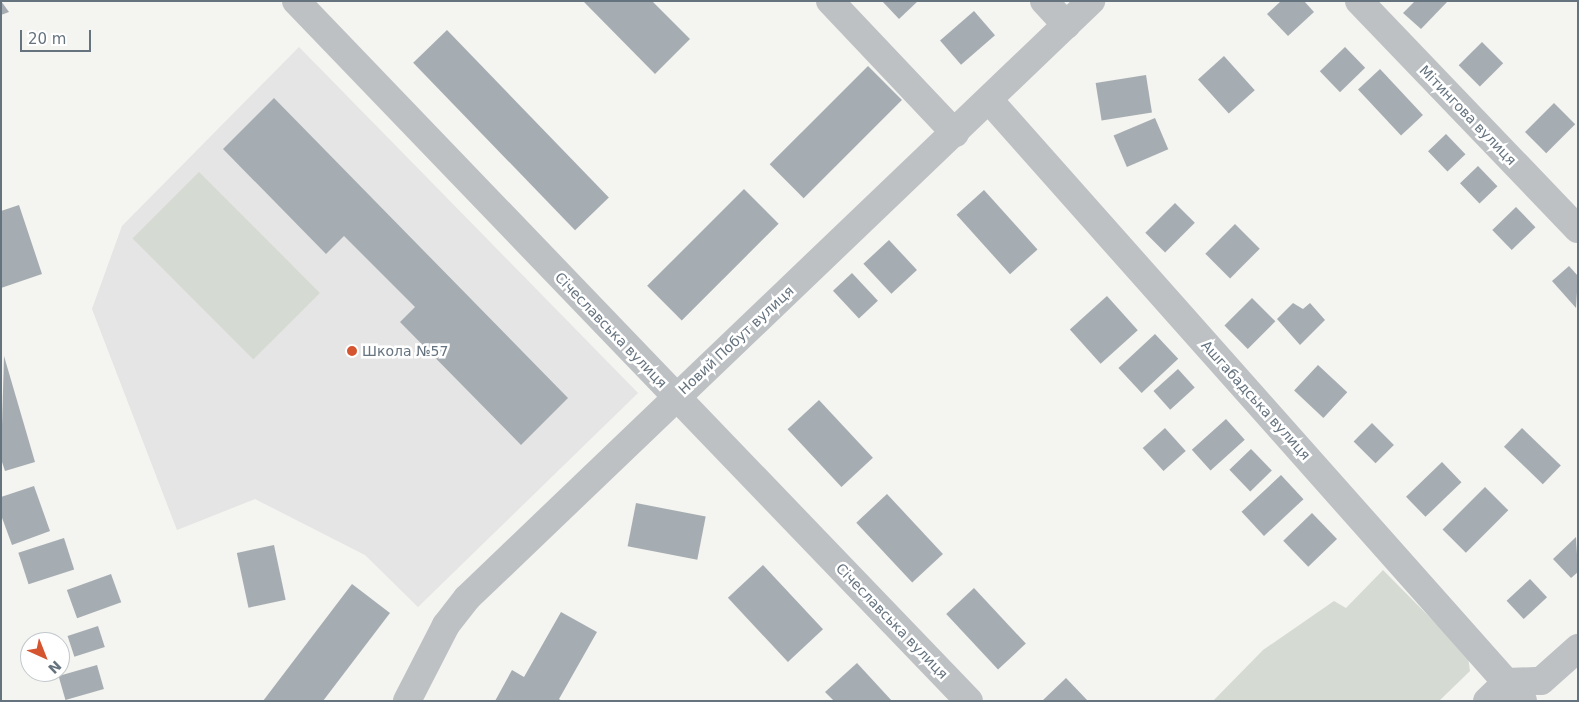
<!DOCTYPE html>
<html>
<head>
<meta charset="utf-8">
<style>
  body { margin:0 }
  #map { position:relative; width:1579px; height:702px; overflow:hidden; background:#f4f4f0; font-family:"DejaVu Sans",sans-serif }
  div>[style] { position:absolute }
  .built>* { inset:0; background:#e4e5e4 }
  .green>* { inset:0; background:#d5dad2; transform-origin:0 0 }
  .building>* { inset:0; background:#a6adb2; transform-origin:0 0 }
  .minor>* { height:28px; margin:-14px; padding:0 14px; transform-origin:14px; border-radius:14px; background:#bdc1c4 }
  .dots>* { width:14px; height:14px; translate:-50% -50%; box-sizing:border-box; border:2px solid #fff; border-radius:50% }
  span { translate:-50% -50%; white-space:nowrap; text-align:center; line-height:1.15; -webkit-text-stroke:5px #fff; paint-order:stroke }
  .street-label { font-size:14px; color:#65737f }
  .poi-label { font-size:14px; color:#65737f }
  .left { translate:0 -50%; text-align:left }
  .frame { position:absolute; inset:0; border:2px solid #65737f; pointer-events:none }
  .north { position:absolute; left:20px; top:632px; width:50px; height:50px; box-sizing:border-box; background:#fff; border:1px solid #c1c7cc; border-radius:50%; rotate:136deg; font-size:14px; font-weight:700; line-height:20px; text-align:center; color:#65737f }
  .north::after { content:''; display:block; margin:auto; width:18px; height:22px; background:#d45530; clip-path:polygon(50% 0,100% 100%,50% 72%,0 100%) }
  .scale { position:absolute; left:20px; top:30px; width:71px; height:22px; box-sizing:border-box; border:2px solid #65737f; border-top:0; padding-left:6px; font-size:15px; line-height:18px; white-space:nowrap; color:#65737f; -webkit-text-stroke:4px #fff; paint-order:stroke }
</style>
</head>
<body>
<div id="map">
  <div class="built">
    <div style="clip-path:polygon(299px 47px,638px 393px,418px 607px,365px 555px,255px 499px,177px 530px,92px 309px,122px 226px)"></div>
  </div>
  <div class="green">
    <div style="left:199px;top:172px;width:171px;height:94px;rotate:45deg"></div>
    <div style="clip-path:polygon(1383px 570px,1468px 656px,1470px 671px,1439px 701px,1213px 701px,1263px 650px,1334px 601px,1346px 608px)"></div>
  </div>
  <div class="building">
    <div style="clip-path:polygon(1px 1px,9px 12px,1px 15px)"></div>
    <div style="clip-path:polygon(583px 1px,652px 1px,690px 39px,655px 74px)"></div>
    <div style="clip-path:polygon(882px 1px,918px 1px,899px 19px)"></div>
    <div style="clip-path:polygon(1281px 1px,1304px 1px,1314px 12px,1288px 36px,1267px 14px)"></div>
    <div style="clip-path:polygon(1415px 1px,1448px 1px,1421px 29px,1403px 13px)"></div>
    <div style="left:974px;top:11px;width:32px;height:45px;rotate:49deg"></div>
    <div style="left:447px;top:30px;width:233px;height:47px;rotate:46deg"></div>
    <div style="left:1482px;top:42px;width:30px;height:33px;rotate:45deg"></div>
    <div style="left:1345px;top:47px;width:29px;height:35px;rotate:46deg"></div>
    <div style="left:1224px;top:56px;width:46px;height:35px;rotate:48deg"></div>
    <div style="left:868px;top:66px;width:48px;height:139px;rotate:45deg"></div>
    <div style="left:1380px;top:69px;width:63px;height:30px;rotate:47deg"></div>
    <div style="left:1146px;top:75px;width:38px;height:51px;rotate:81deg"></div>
    <div style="clip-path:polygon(274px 98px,568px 398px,521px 445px,400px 322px,415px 307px,344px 236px,326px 254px,223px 149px)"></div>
    <div style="left:1554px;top:103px;width:30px;height:41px;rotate:45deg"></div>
    <div style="left:1155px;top:118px;width:34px;height:45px;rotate:67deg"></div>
    <div style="left:1446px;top:134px;width:28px;height:25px;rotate:46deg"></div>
    <div style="left:1478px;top:166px;width:28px;height:25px;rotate:46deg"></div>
    <div style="left:744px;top:189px;width:49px;height:137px;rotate:45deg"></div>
    <div style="left:984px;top:190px;width:80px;height:37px;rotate:48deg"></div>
    <div style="left:1175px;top:203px;width:28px;height:42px;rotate:45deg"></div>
    <div style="clip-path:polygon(19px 205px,42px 274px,1px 288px,1px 211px)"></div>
    <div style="left:1516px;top:207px;width:28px;height:33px;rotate:46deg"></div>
    <div style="left:1235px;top:224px;width:35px;height:42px;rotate:45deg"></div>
    <div style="left:889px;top:240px;width:41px;height:35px;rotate:47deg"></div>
    <div style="clip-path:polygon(1569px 266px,1578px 276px,1576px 308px,1552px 281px)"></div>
    <div style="left:852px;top:273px;width:38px;height:26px;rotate:47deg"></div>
    <div style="left:1107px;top:296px;width:46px;height:50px;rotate:48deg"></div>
    <div style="left:1252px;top:298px;width:33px;height:39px;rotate:45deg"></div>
    <div style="clip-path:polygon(1293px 303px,1303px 309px,1310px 303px,1325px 320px,1300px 345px,1277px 319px)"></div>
    <div style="left:1155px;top:334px;width:34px;height:50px;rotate:47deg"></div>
    <div style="clip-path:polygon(4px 356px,35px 462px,5px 471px,1px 459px)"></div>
    <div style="left:1318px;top:365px;width:40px;height:35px;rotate:43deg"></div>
    <div style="left:1178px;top:369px;width:25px;height:33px;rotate:48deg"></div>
    <div style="left:819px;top:400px;width:79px;height:43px;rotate:47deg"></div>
    <div style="left:1226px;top:419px;width:28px;height:46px;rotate:48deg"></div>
    <div style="left:1372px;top:423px;width:31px;height:26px;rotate:45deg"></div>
    <div style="left:1165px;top:428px;width:31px;height:30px;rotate:48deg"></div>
    <div style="left:1522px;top:428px;width:54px;height:26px;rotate:44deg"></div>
    <div style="left:1251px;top:449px;width:30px;height:30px;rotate:46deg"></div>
    <div style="left:1442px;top:462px;width:28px;height:50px;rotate:46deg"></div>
    <div style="left:1281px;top:475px;width:33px;height:54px;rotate:47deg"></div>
    <div style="clip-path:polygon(34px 486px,50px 531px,12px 545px,1px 515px,1px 497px)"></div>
    <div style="left:1485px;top:487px;width:33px;height:60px;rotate:45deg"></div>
    <div style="left:887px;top:494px;width:82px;height:42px;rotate:47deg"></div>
    <div style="left:636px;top:503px;width:71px;height:44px;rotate:11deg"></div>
    <div style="left:1312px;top:513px;width:36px;height:40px;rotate:46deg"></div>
    <div style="clip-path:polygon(1576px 537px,1578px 572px,1571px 578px,1553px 559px)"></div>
    <div style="left:64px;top:538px;width:33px;height:48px;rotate:72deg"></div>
    <div style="left:274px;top:545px;width:56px;height:38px;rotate:78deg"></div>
    <div style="left:763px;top:565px;width:88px;height:48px;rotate:47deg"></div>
    <div style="left:111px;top:574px;width:30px;height:47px;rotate:70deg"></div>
    <div style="left:1530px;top:579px;width:25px;height:32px;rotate:47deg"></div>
    <div style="clip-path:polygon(352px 584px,390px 613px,323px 701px,263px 701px)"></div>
    <div style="left:974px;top:588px;width:76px;height:38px;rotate:47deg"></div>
    <div style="clip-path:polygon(561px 612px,597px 632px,559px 699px,562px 701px,495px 701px,512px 670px,524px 677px)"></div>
    <div style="left:98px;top:626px;width:22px;height:32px;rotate:72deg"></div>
    <div style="clip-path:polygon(857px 663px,892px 701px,834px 701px,825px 692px)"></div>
    <div style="left:97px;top:665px;width:25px;height:40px;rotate:74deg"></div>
    <div style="clip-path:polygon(1066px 678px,1088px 701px,1042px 701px)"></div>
  </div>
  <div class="minor">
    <div style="left:296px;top:1px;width:971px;rotate:46.13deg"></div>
    <div style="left:830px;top:1px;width:182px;rotate:46.6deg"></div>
    <div style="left:1044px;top:1px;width:33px;rotate:47deg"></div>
    <div style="left:1359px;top:1px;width:316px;rotate:46.2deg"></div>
    <div style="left:989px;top:100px;width:804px;rotate:48.38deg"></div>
    <div style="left:407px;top:701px;width:85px;rotate:-62.8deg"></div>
    <div style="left:446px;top:625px;width:34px;rotate:-52deg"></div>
    <div style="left:467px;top:598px;width:864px;rotate:-43.73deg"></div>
    <div style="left:1487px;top:701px;width:28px;rotate:-44deg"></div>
    <div style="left:1507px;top:682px;width:34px;rotate:-2deg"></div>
    <div style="left:1541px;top:681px;width:50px;rotate:-41.7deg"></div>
  </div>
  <div class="dots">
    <div style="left:352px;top:351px;background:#d45530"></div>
  </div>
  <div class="street-label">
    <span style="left:1468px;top:115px;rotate:46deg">Мітингова вулиця</span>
    <span style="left:611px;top:330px;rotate:46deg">Січеславська вулиця</span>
    <span style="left:736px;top:340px;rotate:-43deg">Новий Побут вулиця</span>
    <span style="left:1256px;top:400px;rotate:48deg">Ашгабадська вулиця</span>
    <span style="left:892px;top:621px;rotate:46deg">Січеславська вулиця</span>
  </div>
  <div class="poi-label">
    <span class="left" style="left:362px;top:351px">Школа №57</span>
  </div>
  <div class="frame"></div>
  <div class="north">N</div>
  <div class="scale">20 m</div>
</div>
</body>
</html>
